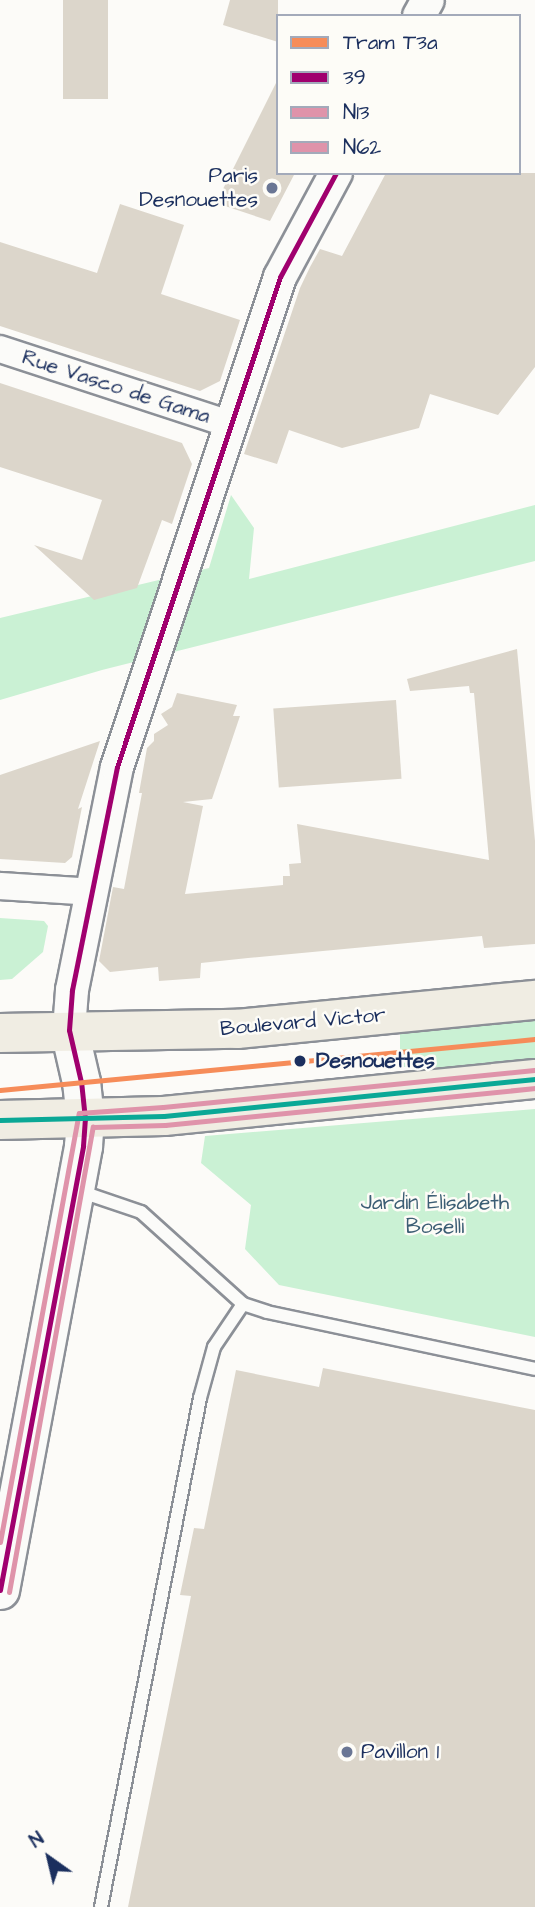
<!DOCTYPE html>
<html>
<head>
<meta charset="utf-8">
<style>
  body { margin:0 }
  #map { position:relative; width:535px; height:1907px; overflow:hidden; background:#fcfbf8; font-family:"Architects Daughter",sans-serif }
  div>[style] { position:absolute }
  .green>* { inset:0; background:#caf1d4; transform-origin:0 0 }
  .building>* { inset:0; background:#dcd6cb; transform-origin:0 0 }
  .roads { filter:drop-shadow(2px 0 #8c9097) drop-shadow(-2px 0 #8c9097) drop-shadow(0 2px #8c9097) drop-shadow(0 -2px #8c9097) }
  .service>* { height:12px; margin:-6px; padding:0 6px; transform-origin:6px; border-radius:6px; background:#fbfbf9 }
  .minor>* { height:26px; margin:-13px; padding:0 13px; transform-origin:13px; border-radius:13px; background:#fbfbf9 }
  .tertiary>* { height:32px; margin:-16px; padding:0 16px; transform-origin:16px; border-radius:16px; background:#fbfbf9 }
  .secondary>* { height:37px; margin:-18.5px; padding:0 18.5px; transform-origin:18.5px; border-radius:18.5px; background:#fbfbf9 }
  .primary>* { height:38px; margin:-19px; padding:0 19px; transform-origin:19px; border-radius:19px; background:#f0ede3 }
  .bus-1>* { height:5px; margin:-2.5px; padding:0 2.5px; transform-origin:2.5px; border-radius:2.5px; background:#a0006e }
  .bus-2>* { height:5px; margin:-2.5px; padding:0 2.5px; transform-origin:2.5px; border-radius:2.5px; background:#df93aa }
  .bus-3>* { height:5px; margin:-2.5px; padding:0 2.5px; transform-origin:2.5px; border-radius:2.5px; background:#df93aa }
  .bus-4>* { height:5px; margin:-2.5px; padding:0 2.5px; transform-origin:2.5px; border-radius:2.5px; background:#0aa896 }
  .tram-1>* { height:5px; margin:-2.5px; padding:0 2.5px; transform-origin:2.5px; border-radius:2.5px; background:#f68c59 }
  .dots>* { width:19px; height:19px; translate:-50% -50%; box-sizing:border-box; border:4px solid #fdfcf7; border-radius:50% }
  span { translate:-50% -50%; white-space:nowrap; text-align:center; line-height:1.15; -webkit-text-stroke:5px #fdfcf7; paint-order:stroke }
  .poi-label { font-size:21px; color:#1b2f5e }
  .right { translate:-100% -50%; text-align:right }
  .left { translate:0 -50%; text-align:left }
  .street-label { font-size:21px; color:#1b2f5e }
  .stop-label { font-size:21px; color:#1b2f5e; font-weight:700 }
  .park-label { font-size:21px; color:#3c5e74 }
  .legend { position:absolute; left:276px; top:14px; width:245px; height:161px; box-sizing:border-box; background:#fdfcf7; border:2px solid #a3aaba; margin:0; padding:9px 12px; list-style:none; font-size:21px; color:#1b2f5e }
  .legend li { display:flex; align-items:center; gap:14px; height:35px }
  .legend b { width:35px; border:2px solid #a3aaba }
  .north { position:absolute; left:14px; top:1823px; width:70px; height:70px; -webkit-text-stroke:5px #fdfcf7; paint-order:stroke; rotate:326deg; font-size:19px; font-weight:700; line-height:28px; text-align:center; color:#1b2f5e }
  .north::after { content:''; display:block; margin:auto; width:24px; height:32px; background:#1b2f5e; clip-path:polygon(50% 0,100% 100%,50% 72%,0 100%) }
</style>
</head>
<body>
<div id="map">
  <div class="green">
    <div style="clip-path:polygon(231px 495px,254px 528px,249px 579px,535px 505px,535px 561px,102px 670px,0 700px,0 618px,209px 568px)"></div>
    <div style="clip-path:polygon(0 918px,44px 921px,48px 926px,43px 952px,12px 979px,0 980px)"></div>
    <div style="left:535px;top:1014px;width:53px;height:135px;rotate:90deg"></div>
    <div style="clip-path:polygon(535px 1109px,535px 1337px,279px 1285px,245px 1249px,251px 1205px,201px 1163px,205px 1136px)"></div>
  </div>
  <div class="building">
    <div style="left:63px;top:0;width:45px;height:99px"></div>
    <div style="clip-path:polygon(230px 0,278px 0,278px 42px,223px 25px)"></div>
    <div style="clip-path:polygon(278px 79px,278px 173px,295px 173px,270px 221px,216px 203px)"></div>
    <div style="clip-path:polygon(386px 173px,535px 173px,535px 367px,498px 415px,430px 394px,419px 428px,342px 448px,289px 430px,277px 464px,244px 454px,300px 288px,310px 267px,320px 249px,342px 256px)"></div>
    <div style="clip-path:polygon(120px 204px,184px 225px,161px 294px,240px 320px,220px 381px,200px 391px,0 326px,0 242px,97px 273px)"></div>
    <div style="clip-path:polygon(0 383px,182px 443px,192px 464px,172px 524px,162px 520px,137px 588px,94px 600px,34px 545px,82px 560px,102px 500px,0 467px)"></div>
    <div style="clip-path:polygon(517px 649px,535px 841px,535px 944px,484px 948px,482px 936px,248px 958px,201px 963px,200px 978px,159px 981px,158px 967px,110px 972px,99px 961px,113px 887px,124px 889px,142px 793px,139px 793px,147px 748px,154px 741px,154px 734px,168px 725px,161px 714px,172px 707px,177px 693px,237px 705px,233px 716px,240px 716px,212px 799px,183px 802px,203px 806px,185px 894px,283px 885px,283px 876px,290px 876px,289px 864px,301px 863px,297px 824px,489px 860px,474px 693px,470px 693px,469px 686px,410px 691px,407px 679px)"></div>
    <div style="left:396px;top:700px;width:79px;height:123px;rotate:86deg"></div>
    <div style="clip-path:polygon(100px 741px,78px 809px,82px 807px,72px 857px,65px 863px,0 859px,0 775px)"></div>
    <div style="clip-path:polygon(323px 1368px,535px 1410px,535px 1907px,128px 1907px,191px 1596px,180px 1595px,194px 1528px,204px 1529px,236px 1370px,319px 1387px)"></div>
  </div>
  <div class="roads">
    <div class="service">
      <div style="left:79px;top:1191px;width:65px;rotate:18.7deg"></div>
      <div style="left:141px;top:1212px;width:137px;rotate:42deg"></div>
      <div style="left:243px;top:1304px;width:25px;rotate:18deg"></div>
      <div style="left:267px;top:1312px;width:274px;rotate:12deg"></div>
      <div style="left:101px;top:1907px;width:519px;rotate:-78.99deg"></div>
      <div style="left:200px;top:1398px;width:53px;rotate:-74.6deg"></div>
      <div style="left:214px;top:1347px;width:52px;rotate:-56deg"></div>
    </div>
    <div class="minor">
      <div style="left:0;top:349px;width:244px;rotate:18.1deg"></div>
      <div style="left:0;top:886px;width:93px;rotate:3.7deg"></div>
    </div>
    <div class="tertiary">
      <div style="left:419px;top:16px;width:18px;rotate:-61deg"></div>
      <div style="left:69px;top:1030px;width:40px;rotate:-85.7deg"></div>
      <div style="left:72px;top:990px;width:227px;rotate:-78.6deg"></div>
      <div style="left:117px;top:767px;width:516px;rotate:-71.6deg"></div>
      <div style="left:280px;top:277px;width:118px;rotate:-61.7deg"></div>
    </div>
    <div class="secondary">
      <div style="left:0;top:1590px;width:452px;rotate:-79.4deg"></div>
      <div style="left:83px;top:1146px;width:27px;rotate:-86deg"></div>
      <div style="left:85px;top:1119px;width:37px;rotate:-96deg"></div>
      <div style="left:81px;top:1082px;width:53px;rotate:-103deg"></div>
    </div>
    <div class="primary">
      <div style="left:0;top:1033px;width:237px;rotate:-1deg"></div>
      <div style="left:237px;top:1029px;width:299px;rotate:-5.6deg"></div>
      <div style="left:0;top:1120px;width:164px;rotate:-1.4deg"></div>
      <div style="left:164px;top:1116px;width:373px;rotate:-5.7deg"></div>
    </div>
  </div>
  <div class="bus-1">
    <div style="left:0;top:1590px;width:452px;rotate:-79.4deg"></div>
    <div style="left:83px;top:1146px;width:27px;rotate:-86deg"></div>
    <div style="left:85px;top:1119px;width:37px;rotate:-96deg"></div>
    <div style="left:81px;top:1082px;width:53px;rotate:-103deg"></div>
    <div style="left:69px;top:1030px;width:40px;rotate:-85.7deg"></div>
    <div style="left:72px;top:990px;width:227px;rotate:-78.6deg"></div>
    <div style="left:117px;top:767px;width:516px;rotate:-71.6deg"></div>
    <div style="left:280px;top:277px;width:118px;rotate:-61.7deg"></div>
  </div>
  <div class="bus-2">
    <div style="left:9px;top:1592px;width:473px;rotate:-79.8deg"></div>
    <div style="left:93px;top:1127px;width:72px;rotate:-1.6deg"></div>
    <div style="left:165px;top:1125px;width:372px;rotate:-5.7deg"></div>
  </div>
  <div class="bus-3">
    <div style="left:0;top:1542px;width:436px;rotate:-79.6deg"></div>
    <div style="left:79px;top:1113px;width:84px;rotate:-4.1deg"></div>
    <div style="left:163px;top:1107px;width:373px;rotate:-5.7deg"></div>
  </div>
  <div class="bus-4">
    <div style="left:0;top:1120px;width:164px;rotate:-1.4deg"></div>
    <div style="left:164px;top:1116px;width:373px;rotate:-5.7deg"></div>
  </div>
  <div class="tram-1">
    <div style="left:0;top:1090px;width:537px;rotate:-5.45deg"></div>
  </div>
  <div class="dots">
    <div style="left:272px;top:188px;background:#6a7694"></div>
    <div style="left:300px;top:1061px;background:#1b2f5e"></div>
    <div style="left:347px;top:1752px;background:#6a7694"></div>
  </div>
  <div class="poi-label">
    <span class="right" style="left:258px;top:188px">Paris<br>Desnouettes</span>
    <span class="left" style="left:361px;top:1752px">Pavillon 1</span>
  </div>
  <div class="street-label">
    <span style="left:116px;top:387px;rotate:18deg">Rue Vasco de Gama</span>
    <span style="left:303px;top:1022px;rotate:-5deg">Boulevard Victor</span>
  </div>
  <div class="stop-label">
    <span class="left" style="left:316px;top:1061px">Desnouettes</span>
  </div>
  <div class="park-label">
    <span style="left:435px;top:1215px">Jardin Élisabeth<br>Boselli</span>
  </div>
  <ul class="legend">
  <li><b style="height:9px;background:#f68c59"></b>Tram T3a</li>
  <li><b style="height:9px;background:#a0006e"></b>39</li>
  <li><b style="height:9px;background:#df93aa"></b>N13</li>
  <li><b style="height:9px;background:#df93aa"></b>N62</li>
  </ul>
  <div class="north">N</div>
</div>
</body>
</html>
